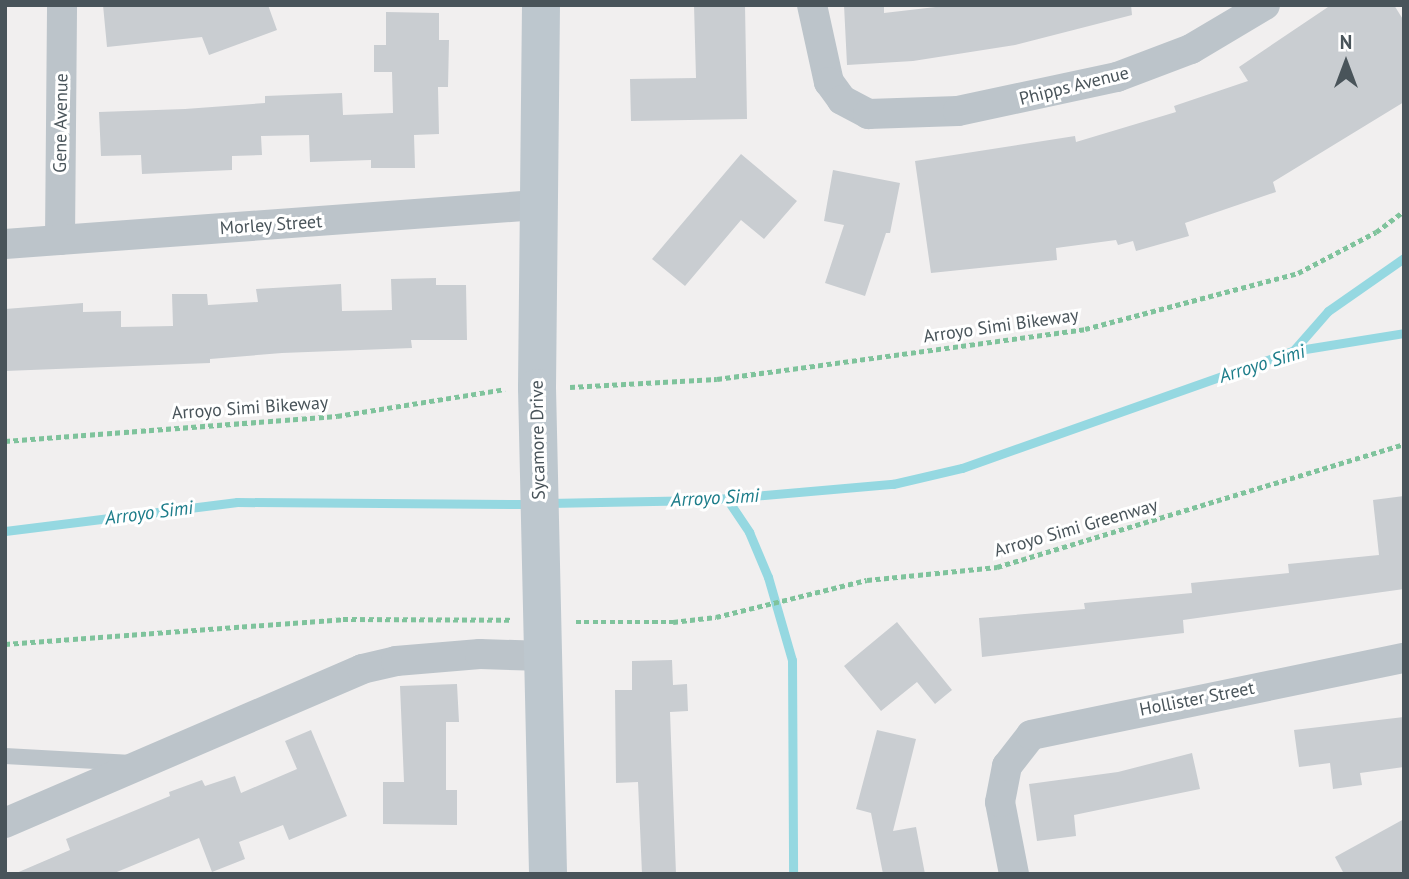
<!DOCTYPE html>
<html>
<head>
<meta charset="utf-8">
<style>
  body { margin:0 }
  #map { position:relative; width:1409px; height:879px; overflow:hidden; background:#f1efef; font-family:"PT Sans",sans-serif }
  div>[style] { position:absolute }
  .stream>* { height:9px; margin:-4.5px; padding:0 4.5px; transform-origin:4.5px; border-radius:4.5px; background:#95d8e1 }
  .building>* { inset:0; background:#c9cdd1 }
  .path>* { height:4.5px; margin-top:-2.25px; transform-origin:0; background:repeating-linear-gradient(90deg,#7fc39c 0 5px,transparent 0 8.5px) }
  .lane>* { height:16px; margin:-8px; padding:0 8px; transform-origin:8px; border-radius:8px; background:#bcc4ca }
  .street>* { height:30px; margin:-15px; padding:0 15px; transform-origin:15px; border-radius:15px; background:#bcc4ca }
  .secondary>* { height:38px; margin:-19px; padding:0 19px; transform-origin:19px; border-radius:19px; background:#bdc7ce }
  span { translate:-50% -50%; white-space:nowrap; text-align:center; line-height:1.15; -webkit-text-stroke:6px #fff; paint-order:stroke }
  .street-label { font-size:18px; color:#49545a }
  .water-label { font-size:19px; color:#1d7d8a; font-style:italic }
  .frame { position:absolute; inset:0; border:7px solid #49545a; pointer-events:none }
  .north { position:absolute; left:1311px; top:28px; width:70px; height:70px; -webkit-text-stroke:5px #fff; paint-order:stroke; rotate:0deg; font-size:19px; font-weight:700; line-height:28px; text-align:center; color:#49545a }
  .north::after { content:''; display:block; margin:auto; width:24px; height:32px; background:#49545a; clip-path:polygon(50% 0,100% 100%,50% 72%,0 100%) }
</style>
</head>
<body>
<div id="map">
  <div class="stream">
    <div style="left:1293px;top:351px;width:53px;rotate:-48.8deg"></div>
    <div style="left:1328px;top:311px;width:93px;rotate:-34.9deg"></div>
    <div style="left:727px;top:499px;width:40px;rotate:56deg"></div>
    <div style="left:749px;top:532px;width:49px;rotate:67.1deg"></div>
    <div style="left:768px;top:577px;width:86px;rotate:73.9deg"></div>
    <div style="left:792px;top:660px;width:214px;rotate:89.7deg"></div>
    <div style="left:548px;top:503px;width:157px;rotate:-1.1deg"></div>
    <div style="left:705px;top:500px;width:189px;rotate:-4.9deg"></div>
    <div style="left:893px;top:484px;width:71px;rotate:-13.1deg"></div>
    <div style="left:962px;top:468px;width:351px;rotate:-19.5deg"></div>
    <div style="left:1293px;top:351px;width:112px;rotate:-9.2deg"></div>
    <div style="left:5px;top:531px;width:234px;rotate:-7.1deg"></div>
    <div style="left:237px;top:502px;width:293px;rotate:0.4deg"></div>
  </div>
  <div class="building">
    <div style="clip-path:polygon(103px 5px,268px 5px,277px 30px,209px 55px,202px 37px,107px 47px)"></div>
    <div style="clip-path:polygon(694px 5px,745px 5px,747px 119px,631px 121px,630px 79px,696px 78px)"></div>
    <div style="clip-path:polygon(844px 5px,884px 5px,884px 13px,953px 5px,1131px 5px,1132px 15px,1015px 45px,913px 61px,847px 65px)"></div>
    <div style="clip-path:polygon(1331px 5px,1394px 5px,1404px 21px,1404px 102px,1273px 182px,1276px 192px,1185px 223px,1189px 236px,1136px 251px,1133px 241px,1118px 245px,1116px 240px,1056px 248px,1057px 260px,931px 273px,915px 161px,1075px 136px,1076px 142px,1176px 112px,1174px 106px,1248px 81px,1239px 67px)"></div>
    <div style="clip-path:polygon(386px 12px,439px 13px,439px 40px,449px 40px,448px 87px,438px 87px,439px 134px,414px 135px,415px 168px,371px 168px,371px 160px,310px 162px,309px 135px,261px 136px,262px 155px,232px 156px,232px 170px,142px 174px,141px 155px,101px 156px,99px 112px,185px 109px,265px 103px,265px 96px,342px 93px,343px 115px,393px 113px,392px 72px,374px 72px,374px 45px,386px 45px)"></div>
    <div style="clip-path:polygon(741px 154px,797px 201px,764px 239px,741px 220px,685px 286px,652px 259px)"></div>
    <div style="clip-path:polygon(833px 170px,900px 183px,890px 233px,886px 233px,865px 296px,825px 283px,844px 225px,824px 221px)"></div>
    <div style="clip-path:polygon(436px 278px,436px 285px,466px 285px,467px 340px,411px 340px,412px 348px,282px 353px,210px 359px,210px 363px,5px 371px,5px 309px,83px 303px,83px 312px,121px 311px,121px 327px,173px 326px,172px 294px,207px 294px,208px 305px,258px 302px,256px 289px,341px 284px,342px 311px,392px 310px,391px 279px)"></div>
    <div style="clip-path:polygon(1404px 496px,1404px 589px,1183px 620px,1184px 633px,982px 657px,979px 618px,1085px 609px,1084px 603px,1192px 593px,1191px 583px,1289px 573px,1288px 564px,1379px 555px,1373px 500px)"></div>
    <div style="clip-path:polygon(897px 622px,952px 690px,935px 704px,917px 682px,881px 711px,844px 666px)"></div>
    <div style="clip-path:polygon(672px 660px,673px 685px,687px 684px,688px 711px,670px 712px,676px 874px,642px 874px,638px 782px,616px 783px,615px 690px,632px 690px,632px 661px)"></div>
    <div style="clip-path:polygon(457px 684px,459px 722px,446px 722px,446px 790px,457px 790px,457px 825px,383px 824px,383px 782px,404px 782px,400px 686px)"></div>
    <div style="clip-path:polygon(1404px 717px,1404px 767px,1360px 773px,1362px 785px,1333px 789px,1330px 763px,1299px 767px,1294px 730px)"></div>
    <div style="clip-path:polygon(311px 730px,347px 816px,289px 840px,283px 825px,239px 842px,245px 859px,212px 872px,199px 838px,112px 874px,14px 874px,70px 850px,66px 839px,170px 796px,169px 792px,202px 780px,205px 786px,235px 776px,241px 793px,297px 769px,285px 741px)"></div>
    <div style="clip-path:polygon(877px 730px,916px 739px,893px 831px,916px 827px,925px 874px,883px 874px,871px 813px,856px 809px)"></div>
    <div style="clip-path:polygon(1192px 753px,1200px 789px,1074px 815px,1076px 836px,1037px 841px,1029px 784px,1118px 772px)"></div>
    <div style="clip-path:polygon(1404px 819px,1404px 874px,1344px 874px,1335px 857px)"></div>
  </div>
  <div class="path">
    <div style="left:570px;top:387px;width:147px;rotate:-3.1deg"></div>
    <div style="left:717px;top:379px;width:371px;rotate:-7.7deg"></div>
    <div style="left:1085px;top:329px;width:220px;rotate:-14.7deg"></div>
    <div style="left:1298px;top:273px;width:88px;rotate:-27.7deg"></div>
    <div style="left:1376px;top:232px;width:35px;rotate:-37deg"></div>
    <div style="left:5px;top:441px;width:333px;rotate:-4.3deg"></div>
    <div style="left:337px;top:416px;width:170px;rotate:-9.1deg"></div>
    <div style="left:576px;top:622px;width:97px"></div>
    <div style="left:673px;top:622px;width:43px;rotate:-6.6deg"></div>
    <div style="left:716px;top:617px;width:155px;rotate:-13.8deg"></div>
    <div style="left:867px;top:580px;width:131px;rotate:-5.7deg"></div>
    <div style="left:997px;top:567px;width:425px;rotate:-16.8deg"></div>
    <div style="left:5px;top:644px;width:339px;rotate:-4.2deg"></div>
    <div style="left:343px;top:619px;width:168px;rotate:0.3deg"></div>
  </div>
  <div class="lane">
    <div style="left:5px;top:756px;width:127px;rotate:3.2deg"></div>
  </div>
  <div class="street">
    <div style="left:812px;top:5px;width:79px;rotate:77.6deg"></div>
    <div style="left:829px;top:82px;width:22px;rotate:54deg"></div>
    <div style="left:842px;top:100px;width:30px;rotate:28deg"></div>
    <div style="left:868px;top:114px;width:90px;rotate:-1.9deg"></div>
    <div style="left:958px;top:111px;width:163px;rotate:-12.1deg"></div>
    <div style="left:1117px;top:77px;width:79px;rotate:-20.7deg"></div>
    <div style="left:1191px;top:49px;width:86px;rotate:-30.7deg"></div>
    <div style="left:60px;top:240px;width:235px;rotate:-89.5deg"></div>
    <div style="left:5px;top:244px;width:533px;rotate:-4.19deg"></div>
    <div style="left:5px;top:823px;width:389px;rotate:-23.3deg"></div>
    <div style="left:362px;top:669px;width:35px;rotate:-13deg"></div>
    <div style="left:396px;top:661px;width:84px;rotate:-4.8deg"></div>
    <div style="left:480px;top:654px;width:64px;rotate:1.8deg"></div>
    <div style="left:1014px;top:874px;width:73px;rotate:-101deg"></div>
    <div style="left:1000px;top:802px;width:37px;rotate:-79deg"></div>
    <div style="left:1007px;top:766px;width:39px;rotate:-52deg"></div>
    <div style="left:1031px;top:735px;width:381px;rotate:-11.7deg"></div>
  </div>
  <div class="secondary">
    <div style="left:541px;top:5px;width:383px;rotate:90.6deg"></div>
    <div style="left:537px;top:388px;width:486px;rotate:88.7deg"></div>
  </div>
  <div class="street-label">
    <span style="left:1074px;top:86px;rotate:-14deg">Phipps Avenue</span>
    <span style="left:61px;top:123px;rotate:-89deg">Gene Avenue</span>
    <span style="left:271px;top:225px;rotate:-4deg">Morley Street</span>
    <span style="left:1001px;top:326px;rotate:-8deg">Arroyo Simi Bikeway</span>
    <span style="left:250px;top:408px;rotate:-4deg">Arroyo Simi Bikeway</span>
    <span style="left:538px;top:440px;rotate:-91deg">Sycamore Drive</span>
    <span style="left:1076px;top:528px;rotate:-16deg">Arroyo Simi Greenway</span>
    <span style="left:1197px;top:699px;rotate:-11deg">Hollister Street</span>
  </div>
  <div class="water-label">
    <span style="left:1262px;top:364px;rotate:-17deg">Arroyo Simi</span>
    <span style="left:715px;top:498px;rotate:-3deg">Arroyo Simi</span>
    <span style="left:149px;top:513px;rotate:-7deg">Arroyo Simi</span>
  </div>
  <div class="frame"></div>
  <div class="north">N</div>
</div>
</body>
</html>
